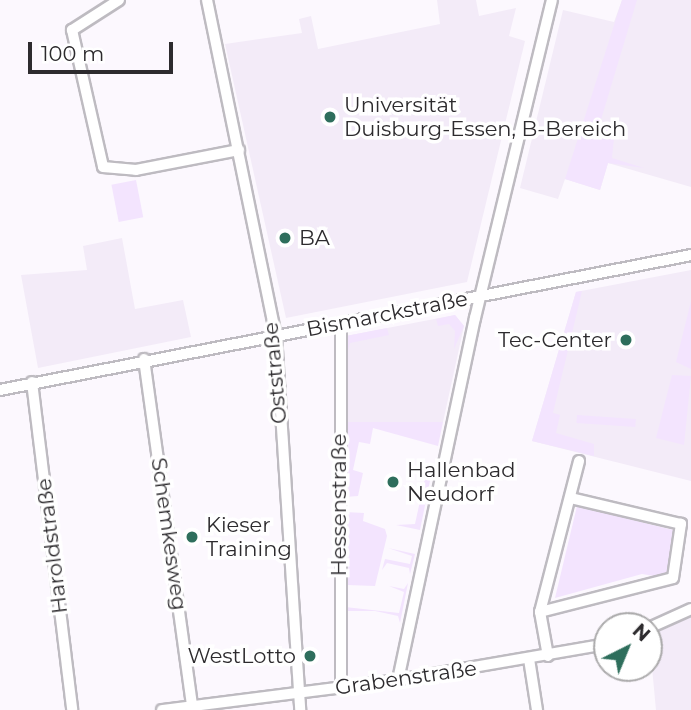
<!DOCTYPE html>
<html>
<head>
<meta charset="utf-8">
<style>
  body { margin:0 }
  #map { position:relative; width:691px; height:710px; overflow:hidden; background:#fcf8fe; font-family:Montserrat,sans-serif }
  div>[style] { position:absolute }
  .built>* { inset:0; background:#f3ebf8 }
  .green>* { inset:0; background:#f3e4fe; transform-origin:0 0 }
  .roads { filter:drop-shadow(2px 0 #bebbc1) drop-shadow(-2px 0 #bebbc1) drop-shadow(0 2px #bebbc1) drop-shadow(0 -2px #bebbc1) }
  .street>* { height:10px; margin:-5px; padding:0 5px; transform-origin:5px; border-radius:5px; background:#fff }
  .dots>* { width:19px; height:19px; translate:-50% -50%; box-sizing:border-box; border:4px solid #fff; border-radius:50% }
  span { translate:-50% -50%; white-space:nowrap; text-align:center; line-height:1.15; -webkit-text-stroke:7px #fff; paint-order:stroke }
  .poi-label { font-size:21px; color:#2d2b2e }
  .left { translate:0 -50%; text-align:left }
  .right { translate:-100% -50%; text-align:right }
  .street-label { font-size:21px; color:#2d2b2e }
  .north { position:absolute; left:593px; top:612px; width:70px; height:70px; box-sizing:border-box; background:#fff; border:2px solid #abaaab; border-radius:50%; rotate:43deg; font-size:19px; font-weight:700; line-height:28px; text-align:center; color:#2d2b2e }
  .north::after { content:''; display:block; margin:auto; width:24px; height:32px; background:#2e6e5c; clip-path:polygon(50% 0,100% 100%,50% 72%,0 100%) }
  .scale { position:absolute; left:28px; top:42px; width:145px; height:32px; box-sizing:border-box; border:4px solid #2d2b2e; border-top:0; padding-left:9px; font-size:21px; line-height:24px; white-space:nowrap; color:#2d2b2e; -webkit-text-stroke:5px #fff; paint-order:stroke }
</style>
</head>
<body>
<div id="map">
  <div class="built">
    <div style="clip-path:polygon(437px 0,476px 0,479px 16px,516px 8px,509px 36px,525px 41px,467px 282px,286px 318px,225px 44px,302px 33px,299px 19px,311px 16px,318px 49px,440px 24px)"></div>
    <div style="clip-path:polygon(622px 0,691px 0,691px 187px,608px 163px,600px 190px,565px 179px,558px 199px,520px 188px,563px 10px,614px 22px)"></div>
    <div style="clip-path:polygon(122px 238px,135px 309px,183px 300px,191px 337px,38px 368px,21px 275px,87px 270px,83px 246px)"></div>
    <div style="clip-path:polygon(691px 270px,691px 481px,532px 441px,576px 292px)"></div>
    <div style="clip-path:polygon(455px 315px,464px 326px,443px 422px,345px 422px,346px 336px)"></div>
    <div style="clip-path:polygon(691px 617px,691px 710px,656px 710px,649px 636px)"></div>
  </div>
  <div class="green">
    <div style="clip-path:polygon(622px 0,637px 0,600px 123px,615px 128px,612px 158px,644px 168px,608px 163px,600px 190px,565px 179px)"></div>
    <div style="left:136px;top:180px;width:38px;height:25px;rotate:79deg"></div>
    <div style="clip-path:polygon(582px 291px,553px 413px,560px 415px,556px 433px,594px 444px,594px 456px,532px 441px,576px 292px)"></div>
    <div style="clip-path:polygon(691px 301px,691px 369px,676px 362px)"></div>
    <div style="clip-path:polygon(455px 315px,464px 326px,454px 349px,455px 331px,449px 324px,438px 326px,436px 319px)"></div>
    <div style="clip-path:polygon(387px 328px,389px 335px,350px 343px,345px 361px,346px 336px)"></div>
    <div style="clip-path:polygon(672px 375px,691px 376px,684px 445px,656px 438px)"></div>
    <div style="left:577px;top:415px;width:59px;height:8px;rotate:4deg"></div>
    <div style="clip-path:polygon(345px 422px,443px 422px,438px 446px,373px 428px,370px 444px,359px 442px,353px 470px,363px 473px,358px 496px,345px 497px)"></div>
    <div style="clip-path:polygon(427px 469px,432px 471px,420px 530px,396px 525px,415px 524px)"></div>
    <div style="clip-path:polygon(577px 506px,677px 531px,666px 578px,642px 574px,555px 598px)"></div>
    <div style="clip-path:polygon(345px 512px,364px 513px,363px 521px,385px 529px,387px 536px,375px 586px,347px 585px,346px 592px)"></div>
    <div style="clip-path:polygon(388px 548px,415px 554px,410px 574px,409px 568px,387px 563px,382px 570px,385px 559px,410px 564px,412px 556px)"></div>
    <div style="clip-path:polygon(408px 583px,400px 623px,398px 616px,375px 611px,348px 611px,345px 618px,345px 607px,399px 613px,404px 592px,389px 586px,404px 589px)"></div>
  </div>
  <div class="roads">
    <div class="street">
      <div style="left:119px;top:0;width:56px;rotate:147.4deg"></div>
      <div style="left:72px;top:30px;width:140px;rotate:77.2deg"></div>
      <div style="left:103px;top:167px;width:33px;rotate:5deg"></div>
      <div style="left:136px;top:170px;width:105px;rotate:-11deg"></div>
      <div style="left:207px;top:0;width:342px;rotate:78.4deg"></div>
      <div style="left:276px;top:335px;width:376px;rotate:86.3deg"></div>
      <div style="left:341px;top:323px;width:364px;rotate:90deg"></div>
      <div style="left:144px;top:359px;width:354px;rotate:82.1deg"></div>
      <div style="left:32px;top:382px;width:330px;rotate:83deg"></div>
      <div style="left:0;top:390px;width:704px;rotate:-11.05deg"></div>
      <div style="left:540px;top:612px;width:137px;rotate:-14.3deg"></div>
      <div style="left:673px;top:578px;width:55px;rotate:-81.6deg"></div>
      <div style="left:681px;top:524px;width:114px;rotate:-166.8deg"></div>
      <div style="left:649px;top:628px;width:46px;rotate:-24.3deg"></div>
      <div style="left:548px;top:656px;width:45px;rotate:-100.3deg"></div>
      <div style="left:540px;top:612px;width:156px;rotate:-75.5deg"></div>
      <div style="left:529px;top:659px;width:52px;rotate:81.1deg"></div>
      <div style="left:398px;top:680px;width:370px;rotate:-78deg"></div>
      <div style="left:475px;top:318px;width:327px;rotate:-76.4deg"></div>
      <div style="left:162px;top:710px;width:238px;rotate:-7.2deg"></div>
      <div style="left:398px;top:680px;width:212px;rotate:-9.8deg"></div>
    </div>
  </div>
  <div class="dots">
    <div style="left:330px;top:117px;background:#2e6e5c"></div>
    <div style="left:285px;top:238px;background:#2e6e5c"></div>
    <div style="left:626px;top:340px;background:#2e6e5c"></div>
    <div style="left:393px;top:482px;background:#2e6e5c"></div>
    <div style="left:192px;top:537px;background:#2e6e5c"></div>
    <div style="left:310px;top:656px;background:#2e6e5c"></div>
  </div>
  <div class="poi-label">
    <span class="left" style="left:344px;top:117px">Universität<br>Duisburg-Essen, B-Bereich</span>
    <span class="left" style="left:299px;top:238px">BA</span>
    <span class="right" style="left:612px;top:340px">Tec-Center</span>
    <span class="left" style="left:407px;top:482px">Hallenbad<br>Neudorf</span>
    <span class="left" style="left:206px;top:537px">Kieser<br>Training</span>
    <span class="right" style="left:296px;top:656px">WestLotto</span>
  </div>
  <div class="street-label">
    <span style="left:387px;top:314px;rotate:-11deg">Bismarckstraße</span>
    <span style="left:275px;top:373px;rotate:-95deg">Oststraße</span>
    <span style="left:339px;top:505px;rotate:-90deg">Hessenstraße</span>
    <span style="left:169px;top:534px;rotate:82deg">Schemkesweg</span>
    <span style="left:52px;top:546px;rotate:-97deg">Haroldstraße</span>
    <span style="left:406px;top:678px;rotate:-8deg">Grabenstraße</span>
  </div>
  <div class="north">N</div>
  <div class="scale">100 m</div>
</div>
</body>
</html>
